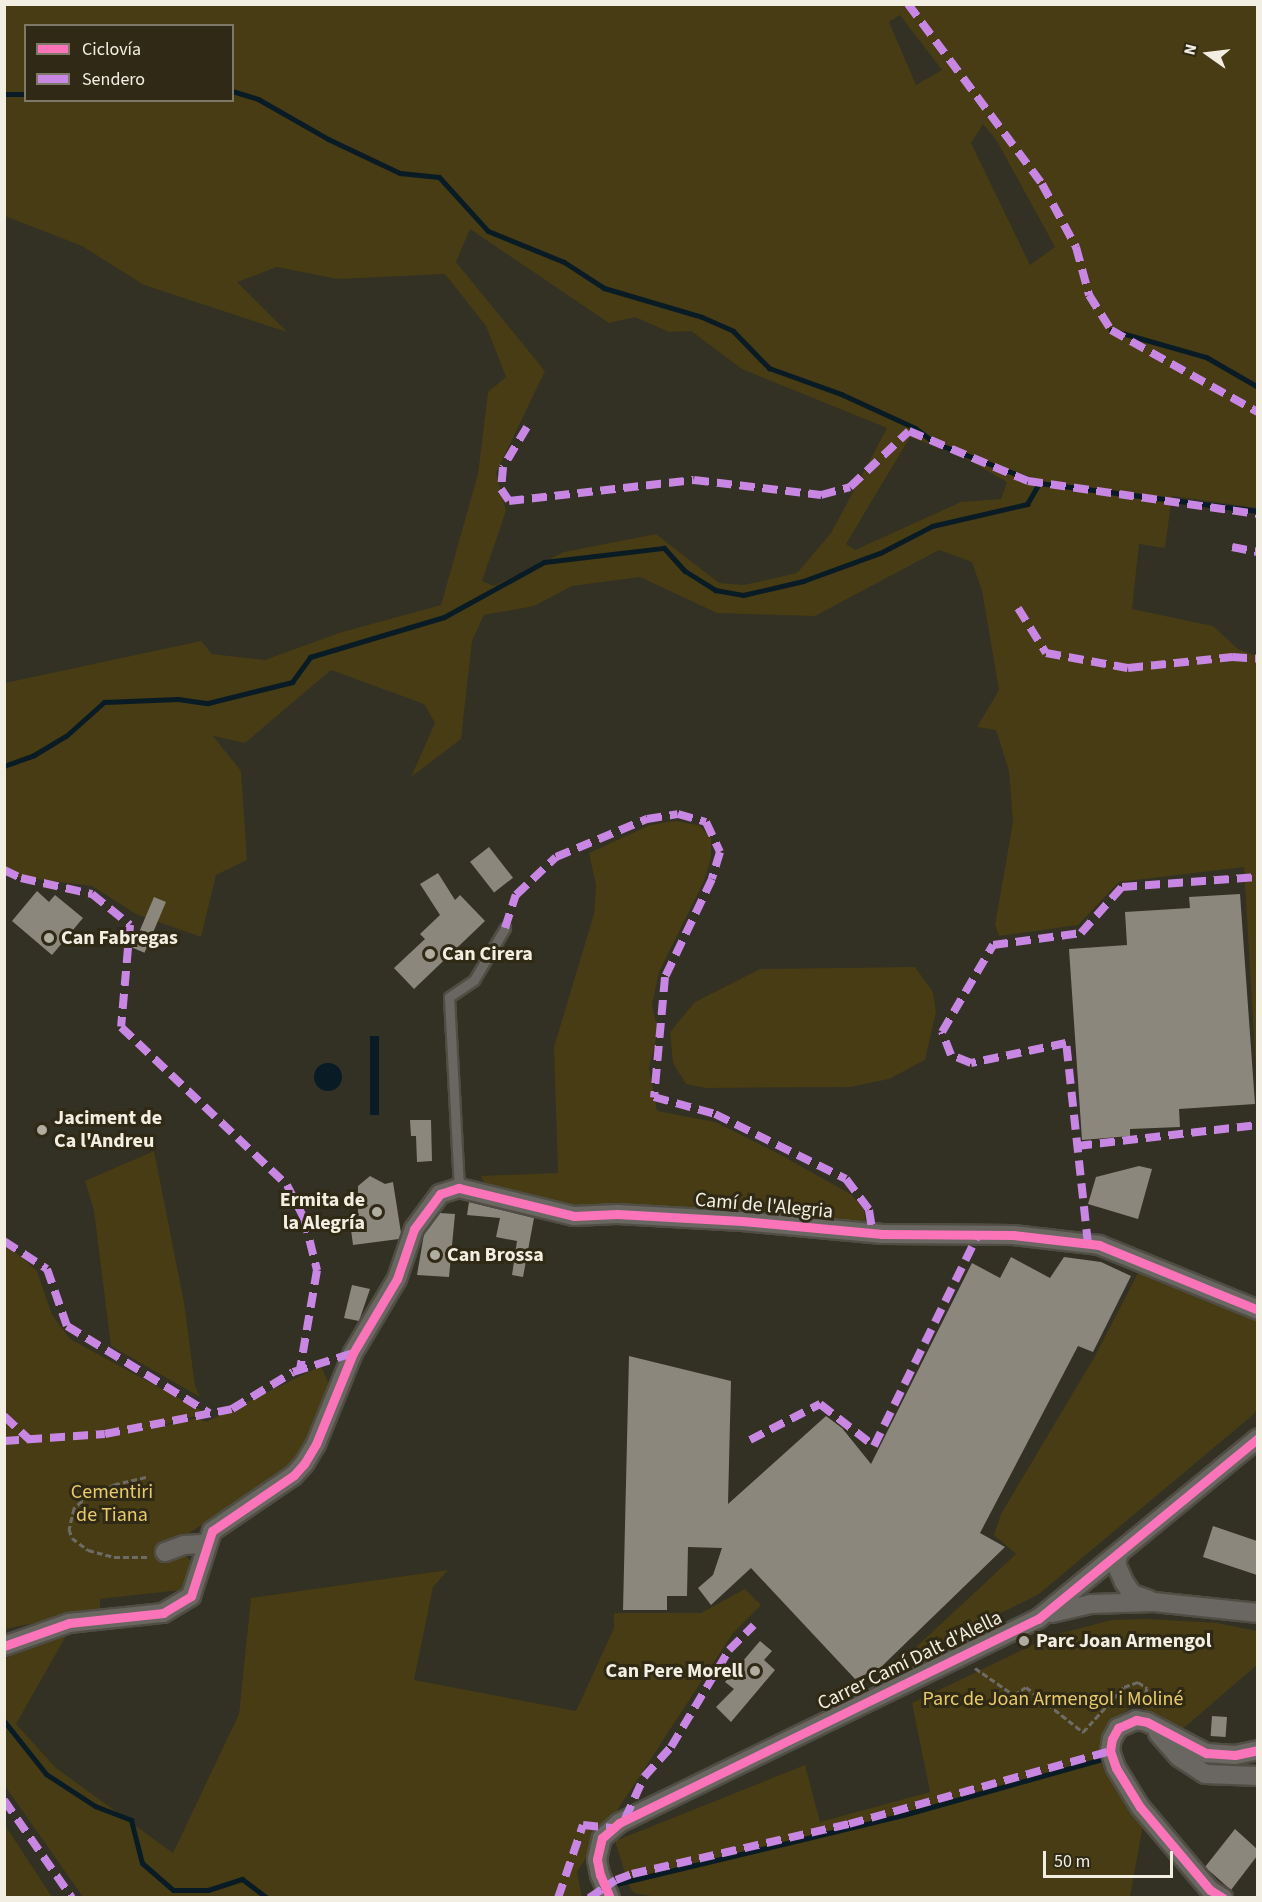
<!DOCTYPE html>
<html>
<head>
<meta charset="utf-8">
<style>
  body { margin:0 }
  #map { position:relative; width:1262px; height:1902px; overflow:hidden; background:#333024; font-family:"Source Sans 3",sans-serif }
  div>[style] { position:absolute }
  .green>* { inset:0; background:#473c13 }
  .water>* { inset:0; background:#091b25; transform-origin:0 0 }
  .round { border-radius:50% }
  .stream>* { height:5px; margin:-2.5px; padding:0 2.5px; transform-origin:2.5px; border-radius:2.5px; background:#091b25 }
  .building>* { inset:0; background:#8c877d; transform-origin:0 0 }
  .path>* { height:3px; margin-top:-1.5px; transform-origin:0; background:repeating-linear-gradient(90deg,#6e6b66 0 6px,transparent 0 9px) }
  .roads { filter:drop-shadow(2px 0 #504e44) drop-shadow(-2px 0 #504e44) drop-shadow(0 2px #504e44) drop-shadow(0 -2px #504e44) }
  .lane>* { height:9px; margin:-4.5px; padding:0 4.5px; transform-origin:4.5px; border-radius:4.5px; background:#6a6661 }
  .street>* { height:18px; margin:-9px; padding:0 9px; transform-origin:9px; border-radius:9px; background:#6a6661 }
  .quiet>* { height:8px; margin-top:-4px; transform-origin:0; background:repeating-linear-gradient(90deg,#c787e3 0 15px,transparent 0 23px) }
  .cycleway>* { height:9px; margin:-4.5px; padding:0 4.5px; transform-origin:4.5px; border-radius:4.5px; background:#fb73b8 }
  .dots>* { width:16px; height:16px; translate:-50% -50%; box-sizing:border-box; border:3px solid #2f2915; border-radius:50% }
  span { translate:-50% -50%; white-space:nowrap; text-align:center; line-height:1.15; -webkit-text-stroke:6px #2f2915; paint-order:stroke }
  .poi-label { font-size:20px; color:#f2eee2; font-weight:700 }
  .left { translate:0 -50%; text-align:left }
  .right { translate:-100% -50%; text-align:right }
  .street-label { font-size:20px; color:#f2eee2 }
  .park-label { font-size:20px; color:#e8cb6c }
  .frame { position:absolute; inset:0; border:6px solid #f2eee2; pointer-events:none }
  .legend { position:absolute; left:24px; top:24px; width:210px; height:78px; box-sizing:border-box; background:#2f2915; border:2px solid #7d7867; margin:0; padding:8px 10px; list-style:none; font-size:18px; color:#f2eee2 }
  .legend li { display:flex; align-items:center; gap:12px; height:30px }
  .legend b { width:30px; border:2px solid #7d7867 }
  .north { position:absolute; left:1178px; top:24px; width:60px; height:60px; -webkit-text-stroke:4px #2f2915; paint-order:stroke; rotate:284deg; font-size:16px; font-weight:700; line-height:24px; text-align:center; color:#f2eee2 }
  .north::after { content:''; display:block; margin:auto; width:21px; height:27px; background:#f2eee2; clip-path:polygon(50% 0,100% 100%,50% 72%,0 100%) }
  .scale { position:absolute; left:1043px; top:1851px; width:130px; height:27px; box-sizing:border-box; border:3px solid #f2eee2; border-top:0; padding-left:8px; font-size:18px; line-height:21px; white-space:nowrap; color:#f2eee2; -webkit-text-stroke:4px #2f2915; paint-order:stroke }
</style>
</head>
<body>
<div id="map">
  <div class="green">
    <div style="clip-path:polygon(evenodd,4px 5px,1257px 5px,1257px 508px,1172px 496px,1165px 548px,1139px 544px,1132px 609px,1213px 626px,1238px 649px,1257px 656px,1257px 1088px,1244px 867px,1119px 882px,1078px 925px,999px 936px,995px 925px,1013px 822px,1009px 771px,996px 730px,977px 727px,999px 690px,982px 591px,972px 562px,939px 550px,815px 616px,717px 613px,640px 577px,572px 586px,534px 606px,484px 615px,472px 641px,461px 739px,411px 777px,435px 723px,424px 704px,331px 670px,245px 743px,213px 736px,241px 771px,247px 860px,216px 875px,201px 937px,136px 914px,92px 886px,5px 875px,5px 683px,201px 641px,212px 654px,265px 660px,339px 633px,441px 605px,478px 474px,488px 392px,506px 377px,486px 326px,445px 274px,337px 279px,277px 267px,237px 282px,287px 332px,144px 285px,82px 246px,5px 216px,4px 5px,900px 15px,942px 70px,916px 85px,889px 22px,900px 15px,4px 5px,26px 26px,232px 26px,232px 100px,26px 100px,26px 26px,4px 5px,983px 124px,997px 141px,1055px 247px,1030px 265px,971px 143px,983px 124px,4px 5px,470px 229px,609px 323px,635px 317px,669px 332px,691px 331px,742px 369px,887px 428px,831px 533px,797px 573px,744px 585px,719px 583px,656px 534px,564px 552px,494px 586px,482px 581px,506px 511px,496px 473px,545px 371px,456px 262px,470px 229px,4px 5px,910px 437px,961px 456px,1007px 482px,1001px 499px,961px 502px,855px 550px,846px 544px,910px 437px)"></div>
    <div style="clip-path:polygon(675px 821px,698px 825px,711px 837px,711px 858px,704px 881px,659px 972px,652px 1005px,658px 1031px,649px 1068px,657px 1111px,715px 1122px,781px 1155px,852px 1195px,864px 1210px,866px 1224px,586px 1207px,488px 1191px,481px 1176px,558px 1173px,554px 1047px,594px 914px,596px 885px,589px 853px,650px 825px)"></div>
    <div style="clip-path:polygon(915px 967px,933px 992px,936px 1012px,925px 1060px,889px 1079px,850px 1087px,706px 1088px,686px 1084px,673px 1063px,670px 1032px,695px 1002px,760px 969px)"></div>
    <div style="clip-path:polygon(154px 1151px,184px 1302px,195px 1386px,200px 1397px,111px 1346px,94px 1211px,85px 1181px)"></div>
    <div style="clip-path:polygon(4px 1242px,37px 1271px,52px 1315px,70px 1339px,206px 1413px,145px 1430px,197px 1418px,206px 1422px,321px 1366px,330px 1386px,305px 1448px,286px 1471px,164px 1549px,182px 1552px,193px 1563px,181px 1590px,100px 1599px,100px 1610px,5px 1629px)"></div>
    <div style="clip-path:polygon(1138px 1273px,1257px 1318px,1258px 1407px,1254px 1414px,1039px 1594px,910px 1658px,911px 1652px,1016px 1554px,994px 1535px,1001px 1514px,1095px 1356px)"></div>
    <div style="clip-path:polygon(448px 1570px,433px 1587px,414px 1680px,576px 1711px,614px 1628px,614px 1613px,701px 1613px,745px 1589px,761px 1605px,733px 1633px,577px 1872px,582px 1897px,83px 1897px,5px 1786px,4px 1659px,45px 1639px,66px 1636px,16px 1724px,56px 1768px,173px 1853px,239px 1714px,251px 1598px)"></div>
    <div style="clip-path:polygon(1147px 1619px,1217px 1623px,1257px 1631px,1257px 1665px,1178px 1733px,1163px 1717px,1134px 1705px,1110px 1723px,1102px 1762px,1143px 1825px,1130px 1897px,658px 1897px,634px 1893px,629px 1886px,615px 1841px,805px 1765px,820px 1822px,930px 1792px,912px 1703px,1051px 1636px,1111px 1620px)"></div>
    <div style="clip-path:polygon(5px 1825px,52px 1897px,5px 1897px)"></div>
  </div>
  <div class="water">
    <div style="left:370px;top:1036px;width:9px;height:79px"></div>
    <div class="round" style="left:314px;top:1063px;width:28px;height:28px"></div>
  </div>
  <div class="stream">
    <div style="left:232px;top:91px;width:27px;rotate:17deg"></div>
    <div style="left:258px;top:99px;width:81px;rotate:29.7deg"></div>
    <div style="left:328px;top:139px;width:80px;rotate:25.3deg"></div>
    <div style="left:400px;top:173px;width:39px;rotate:6deg"></div>
    <div style="left:439px;top:177px;width:73px;rotate:47.8deg"></div>
    <div style="left:488px;top:231px;width:82px;rotate:22.2deg"></div>
    <div style="left:564px;top:262px;width:48px;rotate:33deg"></div>
    <div style="left:604px;top:288px;width:102px;rotate:16.5deg"></div>
    <div style="left:702px;top:317px;width:34px;rotate:24deg"></div>
    <div style="left:733px;top:331px;width:52px;rotate:45.8deg"></div>
    <div style="left:769px;top:368px;width:77px;rotate:19.9deg"></div>
    <div style="left:841px;top:394px;width:81px;rotate:24.7deg"></div>
    <div style="left:915px;top:428px;width:25px;rotate:37deg"></div>
    <div style="left:935px;top:443px;width:111px;rotate:21deg"></div>
    <div style="left:4px;top:94px;width:22px"></div>
    <div style="left:1111px;top:330px;width:99px;rotate:15.9deg"></div>
    <div style="left:1206px;top:357px;width:60px;rotate:30deg"></div>
    <div style="left:4px;top:766px;width:32px;rotate:-20deg"></div>
    <div style="left:34px;top:755px;width:37px;rotate:-31deg"></div>
    <div style="left:66px;top:736px;width:51px;rotate:-41.8deg"></div>
    <div style="left:104px;top:702px;width:74px;rotate:-2.3deg"></div>
    <div style="left:178px;top:699px;width:30px;rotate:8deg"></div>
    <div style="left:208px;top:703px;width:87px;rotate:-14deg"></div>
    <div style="left:292px;top:682px;width:31px;rotate:-54deg"></div>
    <div style="left:310px;top:657px;width:140px;rotate:-16.6deg"></div>
    <div style="left:444px;top:617px;width:114px;rotate:-28.8deg"></div>
    <div style="left:544px;top:562px;width:121px;rotate:-6.7deg"></div>
    <div style="left:664px;top:548px;width:31px;rotate:48deg"></div>
    <div style="left:685px;top:571px;width:36px;rotate:32deg"></div>
    <div style="left:715px;top:590px;width:28px;rotate:10deg"></div>
    <div style="left:743px;top:595px;width:62px;rotate:-13.1deg"></div>
    <div style="left:803px;top:581px;width:82px;rotate:-20deg"></div>
    <div style="left:880px;top:553px;width:59px;rotate:-27.4deg"></div>
    <div style="left:932px;top:526px;width:98px;rotate:-13deg"></div>
    <div style="left:1027px;top:504px;width:24px;rotate:-60deg"></div>
    <div style="left:1039px;top:483px;width:221px;rotate:7.3deg"></div>
    <div style="left:4px;top:1721px;width:68px;rotate:51.6deg"></div>
    <div style="left:46px;top:1774px;width:59px;rotate:33.1deg"></div>
    <div style="left:95px;top:1806px;width:39px;rotate:21deg"></div>
    <div style="left:131px;top:1820px;width:44px;rotate:75.7deg"></div>
    <div style="left:142px;top:1863px;width:41px;rotate:41.1deg"></div>
    <div style="left:173px;top:1890px;width:35px"></div>
    <div style="left:208px;top:1890px;width:36px;rotate:-18deg"></div>
    <div style="left:242px;top:1879px;width:31px;rotate:37deg"></div>
    <div style="left:595px;top:1898px;width:25px;rotate:-34deg"></div>
    <div style="left:616px;top:1884px;width:295px;rotate:-13.5deg"></div>
    <div style="left:903px;top:1815px;width:215px;rotate:-15.7deg"></div>
  </div>
  <div class="building">
    <div style="left:489px;top:847px;width:39px;height:24px;rotate:52deg"></div>
    <div style="clip-path:polygon(438px 873px,455px 900px,460px 895px,485px 921px,414px 989px,394px 968px,425px 939px,420px 934px,440px 915px,420px 884px)"></div>
    <div style="clip-path:polygon(37px 891px,49px 902px,55px 895px,83px 918px,52px 955px,12px 921px)"></div>
    <div style="clip-path:polygon(1240px 894px,1255px 1104px,1179px 1109px,1180px 1127px,1130px 1129px,1130px 1136px,1082px 1140px,1069px 949px,1127px 945px,1125px 912px,1190px 908px,1189px 897px)"></div>
    <div style="left:154px;top:897px;width:13px;height:55px;rotate:23deg"></div>
    <div style="clip-path:polygon(410px 1120px,431px 1120px,432px 1161px,417px 1162px,416px 1136px,411px 1136px)"></div>
    <div style="clip-path:polygon(1139px 1166px,1152px 1169px,1138px 1219px,1088px 1204px,1096px 1177px)"></div>
    <div style="clip-path:polygon(370px 1176px,385px 1184px,393px 1182px,401px 1233px,399px 1239px,353px 1245px,350px 1222px,358px 1220px,358px 1186px)"></div>
    <div style="clip-path:polygon(469px 1202px,534px 1218px,523px 1277px,512px 1275px,517px 1241px,496px 1237px,500px 1218px,467px 1215px)"></div>
    <div style="clip-path:polygon(440px 1213px,455px 1214px,449px 1277px,417px 1275px,424px 1234px)"></div>
    <div style="clip-path:polygon(1011px 1257px,1050px 1278px,1064px 1257px,1101px 1262px,1131px 1276px,1093px 1352px,1078px 1346px,980px 1533px,1005px 1547px,880px 1668px,855px 1679px,751px 1568px,711px 1605px,698px 1588px,713px 1575px,722px 1548px,688px 1547px,687px 1596px,667px 1596px,667px 1610px,623px 1610px,629px 1356px,731px 1381px,728px 1504px,826px 1416px,842px 1428px,871px 1464px,972px 1263px,1000px 1278px)"></div>
    <div style="clip-path:polygon(352px 1285px,370px 1289px,359px 1321px,344px 1318px)"></div>
    <div style="clip-path:polygon(1213px 1526px,1257px 1541px,1257px 1575px,1203px 1557px)"></div>
    <div style="clip-path:polygon(760px 1641px,772px 1651px,764px 1660px,775px 1670px,731px 1722px,716px 1707px,734px 1689px,725px 1682px)"></div>
    <div style="left:1212px;top:1716px;width:15px;height:20px;rotate:4deg"></div>
    <div style="clip-path:polygon(1235px 1829px,1257px 1849px,1257px 1856px,1231px 1890px,1205px 1867px)"></div>
  </div>
  <div class="path">
    <div style="left:146px;top:1477px;width:32px;rotate:167deg"></div>
    <div style="left:115px;top:1484px;width:37px;rotate:153deg"></div>
    <div style="left:82px;top:1501px;width:11px;rotate:139deg"></div>
    <div style="left:74px;top:1508px;width:22px;rotate:103deg"></div>
    <div style="left:69px;top:1529px;width:9px;rotate:72deg"></div>
    <div style="left:72px;top:1538px;width:20px;rotate:37deg"></div>
    <div style="left:88px;top:1550px;width:27px;rotate:15deg"></div>
    <div style="left:114px;top:1557px;width:35px"></div>
    <div style="left:975px;top:1668px;width:47px;rotate:34.7deg"></div>
    <div style="left:1014px;top:1695px;width:14px;rotate:-34deg"></div>
    <div style="left:1026px;top:1687px;width:73px;rotate:38.3deg"></div>
    <div style="left:1083px;top:1732px;width:61px;rotate:-47.7deg"></div>
    <div style="left:1124px;top:1687px;width:15px;rotate:-20deg"></div>
    <div style="left:1138px;top:1682px;width:11px;rotate:34deg"></div>
    <div style="left:1147px;top:1688px;width:18px;rotate:109deg"></div>
  </div>
  <div class="roads">
    <div class="lane">
      <div style="left:459px;top:1188px;width:191px;rotate:-93deg"></div>
      <div style="left:449px;top:997px;width:30px;rotate:-34deg"></div>
      <div style="left:474px;top:980px;width:61px;rotate:-59.2deg"></div>
    </div>
    <div class="street">
      <div style="left:165px;top:1552px;width:20px;rotate:-20deg"></div>
      <div style="left:184px;top:1545px;width:22px;rotate:-3deg"></div>
      <div style="left:1118px;top:1556px;width:8px;rotate:104deg"></div>
      <div style="left:1116px;top:1564px;width:20px;rotate:66deg"></div>
      <div style="left:1124px;top:1582px;width:14px;rotate:56deg"></div>
      <div style="left:1132px;top:1594px;width:18px;rotate:19deg"></div>
      <div style="left:1052px;top:1613px;width:40px;rotate:-13deg"></div>
      <div style="left:1091px;top:1604px;width:63px;rotate:-1.8deg"></div>
      <div style="left:1154px;top:1602px;width:105px;rotate:6deg"></div>
      <div style="left:4px;top:1646px;width:69px;rotate:-19.5deg"></div>
      <div style="left:69px;top:1623px;width:95px;rotate:-6.1deg"></div>
      <div style="left:163px;top:1613px;width:33px;rotate:-31deg"></div>
      <div style="left:191px;top:1596px;width:68px;rotate:-72.1deg"></div>
      <div style="left:212px;top:1531px;width:99px;rotate:-34.3deg"></div>
      <div style="left:294px;top:1475px;width:15px;rotate:-48deg"></div>
      <div style="left:304px;top:1464px;width:23px;rotate:-59deg"></div>
      <div style="left:316px;top:1444px;width:98px;rotate:-67.9deg"></div>
      <div style="left:353px;top:1353px;width:86px;rotate:-59.3deg"></div>
      <div style="left:397px;top:1279px;width:53px;rotate:-71.2deg"></div>
      <div style="left:414px;top:1229px;width:44px;rotate:-53.4deg"></div>
      <div style="left:440px;top:1194px;width:20px;rotate:-18deg"></div>
      <div style="left:459px;top:1188px;width:118px;rotate:13.7deg"></div>
      <div style="left:574px;top:1216px;width:43px;rotate:-2.7deg"></div>
      <div style="left:617px;top:1214px;width:125px;rotate:3.2deg"></div>
      <div style="left:742px;top:1221px;width:141px;rotate:5.3deg"></div>
      <div style="left:882px;top:1234px;width:131px;rotate:0.4deg"></div>
      <div style="left:1013px;top:1235px;width:87px;rotate:6.6deg"></div>
      <div style="left:1099px;top:1245px;width:172px;rotate:22.2deg"></div>
      <div style="left:1158px;top:1733px;width:32px;rotate:49deg"></div>
      <div style="left:1179px;top:1757px;width:31px;rotate:33deg"></div>
      <div style="left:1205px;top:1774px;width:53px;rotate:2.2deg"></div>
      <div style="left:610px;top:1898px;width:25px;rotate:-113deg"></div>
      <div style="left:600px;top:1875px;width:16px;rotate:-101deg"></div>
      <div style="left:597px;top:1859px;width:22px;rotate:-77deg"></div>
      <div style="left:602px;top:1838px;width:23px;rotate:-41deg"></div>
      <div style="left:619px;top:1823px;width:466px;rotate:-26deg"></div>
      <div style="left:1038px;top:1619px;width:285px;rotate:-39.4deg"></div>
      <div style="left:1223px;top:1898px;width:15px;rotate:-148deg"></div>
      <div style="left:1210px;top:1890px;width:109px;rotate:-130.1deg"></div>
      <div style="left:1140px;top:1807px;width:46px;rotate:-121.6deg"></div>
      <div style="left:1116px;top:1768px;width:18px;rotate:-109deg"></div>
      <div style="left:1110px;top:1751px;width:12px;rotate:-81deg"></div>
      <div style="left:1112px;top:1739px;width:13px;rotate:-61deg"></div>
      <div style="left:1118px;top:1728px;width:20px;rotate:-24deg"></div>
      <div style="left:1136px;top:1720px;width:11px;rotate:10deg"></div>
      <div style="left:1147px;top:1722px;width:67px;rotate:27.7deg"></div>
      <div style="left:1206px;top:1753px;width:29px;rotate:4deg"></div>
      <div style="left:1235px;top:1755px;width:24px;rotate:-12deg"></div>
    </div>
  </div>
  <div class="quiet">
    <div style="left:908px;top:4px;width:224px;rotate:53.3deg"></div>
    <div style="left:1042px;top:184px;width:72px;rotate:61.6deg"></div>
    <div style="left:1076px;top:247px;width:50px;rotate:74.8deg"></div>
    <div style="left:1089px;top:295px;width:41px;rotate:57.8deg"></div>
    <div style="left:1111px;top:330px;width:168px;rotate:29.2deg"></div>
    <div style="left:527px;top:427px;width:47px;rotate:121deg"></div>
    <div style="left:503px;top:467px;width:22px;rotate:95deg"></div>
    <div style="left:501px;top:489px;width:14px;rotate:56deg"></div>
    <div style="left:509px;top:501px;width:186px;rotate:-6.5deg"></div>
    <div style="left:694px;top:480px;width:128px;rotate:6.7deg"></div>
    <div style="left:821px;top:495px;width:30px;rotate:-15deg"></div>
    <div style="left:850px;top:487px;width:81px;rotate:-43.5deg"></div>
    <div style="left:909px;top:431px;width:129px;rotate:22.8deg"></div>
    <div style="left:1028px;top:481px;width:232px;rotate:8.2deg"></div>
    <div style="left:1232px;top:547px;width:26px;rotate:11deg"></div>
    <div style="left:1018px;top:608px;width:53px;rotate:58.1deg"></div>
    <div style="left:1046px;top:653px;width:83px;rotate:10.4deg"></div>
    <div style="left:1128px;top:668px;width:105px;rotate:-6deg"></div>
    <div style="left:1232px;top:657px;width:26px;rotate:4deg"></div>
    <div style="left:4px;top:870px;width:19px;rotate:25deg"></div>
    <div style="left:21px;top:878px;width:73px;rotate:12.7deg"></div>
    <div style="left:92px;top:894px;width:49px;rotate:39.2deg"></div>
    <div style="left:130px;top:925px;width:102px;rotate:95deg"></div>
    <div style="left:121px;top:1027px;width:229px;rotate:43.6deg"></div>
    <div style="left:287px;top:1185px;width:37px;rotate:63deg"></div>
    <div style="left:304px;top:1218px;width:54px;rotate:76deg"></div>
    <div style="left:317px;top:1270px;width:100px;rotate:99.7deg"></div>
    <div style="left:505px;top:928px;width:35px;rotate:-72deg"></div>
    <div style="left:516px;top:895px;width:55px;rotate:-43.5deg"></div>
    <div style="left:556px;top:857px;width:99px;rotate:-22.7deg"></div>
    <div style="left:647px;top:819px;width:31px;rotate:-9deg"></div>
    <div style="left:678px;top:814px;width:29px;rotate:16deg"></div>
    <div style="left:706px;top:822px;width:33px;rotate:65deg"></div>
    <div style="left:720px;top:852px;width:28px;rotate:107deg"></div>
    <div style="left:712px;top:879px;width:109px;rotate:115.6deg"></div>
    <div style="left:665px;top:977px;width:121px;rotate:95.2deg"></div>
    <div style="left:654px;top:1097px;width:63px;rotate:15.6deg"></div>
    <div style="left:715px;top:1114px;width:146px;rotate:26.4deg"></div>
    <div style="left:846px;top:1179px;width:39px;rotate:53deg"></div>
    <div style="left:869px;top:1210px;width:24px;rotate:81deg"></div>
    <div style="left:1077px;top:1146px;width:182px;rotate:-6.6deg"></div>
    <div style="left:4px;top:1241px;width:51px;rotate:33.1deg"></div>
    <div style="left:47px;top:1269px;width:60px;rotate:70.7deg"></div>
    <div style="left:67px;top:1326px;width:167px;rotate:31.5deg"></div>
    <div style="left:1088px;top:1244px;width:202px;rotate:-96.2deg"></div>
    <div style="left:1066px;top:1043px;width:97px;rotate:168.1deg"></div>
    <div style="left:971px;top:1063px;width:22px;rotate:-158deg"></div>
    <div style="left:951px;top:1055px;width:25px;rotate:-111deg"></div>
    <div style="left:942px;top:1032px;width:101px;rotate:-59.6deg"></div>
    <div style="left:993px;top:945px;width:89px;rotate:-7.8deg"></div>
    <div style="left:1081px;top:933px;width:62px;rotate:-48.3deg"></div>
    <div style="left:1122px;top:887px;width:136px;rotate:-4.2deg"></div>
    <div style="left:4px;top:1416px;width:35px;rotate:43deg"></div>
    <div style="left:750px;top:1440px;width:79px;rotate:-27.2deg"></div>
    <div style="left:820px;top:1404px;width:68px;rotate:37.9deg"></div>
    <div style="left:874px;top:1446px;width:235px;rotate:-63.8deg"></div>
    <div style="left:4px;top:1441px;width:101px;rotate:-4deg"></div>
    <div style="left:105px;top:1434px;width:129px;rotate:-11.1deg"></div>
    <div style="left:232px;top:1409px;width:71px;rotate:-31.2deg"></div>
    <div style="left:293px;top:1372px;width:63px;rotate:-17.6deg"></div>
    <div style="left:4px;top:1800px;width:119px;rotate:55.2deg"></div>
    <div style="left:625px;top:1819px;width:46px;rotate:-65.7deg"></div>
    <div style="left:644px;top:1777px;width:40px;rotate:-48deg"></div>
    <div style="left:671px;top:1747px;width:113px;rotate:-59.1deg"></div>
    <div style="left:729px;top:1650px;width:35px;rotate:-45deg"></div>
    <div style="left:558px;top:1898px;width:77px;rotate:-71.1deg"></div>
    <div style="left:583px;top:1825px;width:29px;rotate:6deg"></div>
    <div style="left:589px;top:1898px;width:32px;rotate:-34deg"></div>
    <div style="left:616px;top:1880px;width:17px;rotate:-21deg"></div>
    <div style="left:632px;top:1874px;width:223px;rotate:-13deg"></div>
    <div style="left:849px;top:1824px;width:271px;rotate:-15.6deg"></div>
  </div>
  <div class="cycleway">
    <div style="left:4px;top:1646px;width:69px;rotate:-19.5deg"></div>
    <div style="left:69px;top:1623px;width:95px;rotate:-6.1deg"></div>
    <div style="left:163px;top:1613px;width:33px;rotate:-31deg"></div>
    <div style="left:191px;top:1596px;width:68px;rotate:-72.1deg"></div>
    <div style="left:212px;top:1531px;width:99px;rotate:-34.3deg"></div>
    <div style="left:294px;top:1475px;width:15px;rotate:-48deg"></div>
    <div style="left:304px;top:1464px;width:23px;rotate:-59deg"></div>
    <div style="left:316px;top:1444px;width:98px;rotate:-67.9deg"></div>
    <div style="left:353px;top:1353px;width:86px;rotate:-59.3deg"></div>
    <div style="left:397px;top:1279px;width:53px;rotate:-71.2deg"></div>
    <div style="left:414px;top:1229px;width:44px;rotate:-53.4deg"></div>
    <div style="left:440px;top:1194px;width:20px;rotate:-18deg"></div>
    <div style="left:459px;top:1188px;width:118px;rotate:13.7deg"></div>
    <div style="left:574px;top:1216px;width:43px;rotate:-2.7deg"></div>
    <div style="left:617px;top:1214px;width:125px;rotate:3.2deg"></div>
    <div style="left:742px;top:1221px;width:141px;rotate:5.3deg"></div>
    <div style="left:882px;top:1234px;width:131px;rotate:0.4deg"></div>
    <div style="left:1013px;top:1235px;width:87px;rotate:6.6deg"></div>
    <div style="left:1099px;top:1245px;width:172px;rotate:22.2deg"></div>
    <div style="left:610px;top:1898px;width:25px;rotate:-113deg"></div>
    <div style="left:600px;top:1875px;width:16px;rotate:-101deg"></div>
    <div style="left:597px;top:1859px;width:22px;rotate:-77deg"></div>
    <div style="left:602px;top:1838px;width:23px;rotate:-41deg"></div>
    <div style="left:619px;top:1823px;width:466px;rotate:-26deg"></div>
    <div style="left:1038px;top:1619px;width:285px;rotate:-39.4deg"></div>
    <div style="left:1223px;top:1898px;width:15px;rotate:-148deg"></div>
    <div style="left:1210px;top:1890px;width:109px;rotate:-130.1deg"></div>
    <div style="left:1140px;top:1807px;width:46px;rotate:-121.6deg"></div>
    <div style="left:1116px;top:1768px;width:18px;rotate:-109deg"></div>
    <div style="left:1110px;top:1751px;width:12px;rotate:-81deg"></div>
    <div style="left:1112px;top:1739px;width:13px;rotate:-61deg"></div>
    <div style="left:1118px;top:1728px;width:20px;rotate:-24deg"></div>
    <div style="left:1136px;top:1720px;width:11px;rotate:10deg"></div>
    <div style="left:1147px;top:1722px;width:67px;rotate:27.7deg"></div>
    <div style="left:1206px;top:1753px;width:29px;rotate:4deg"></div>
    <div style="left:1235px;top:1755px;width:24px;rotate:-12deg"></div>
  </div>
  <div class="dots">
    <div style="left:49px;top:938px;background:#afaca0"></div>
    <div style="left:430px;top:954px;background:#afaca0"></div>
    <div style="left:42px;top:1130px;background:#afaca0"></div>
    <div style="left:377px;top:1212px;background:#afaca0"></div>
    <div style="left:435px;top:1255px;background:#afaca0"></div>
    <div style="left:1024px;top:1641px;background:#afaca0"></div>
    <div style="left:755px;top:1671px;background:#afaca0"></div>
  </div>
  <div class="poi-label">
    <span class="left" style="left:61px;top:938px">Can Fabregas</span>
    <span class="left" style="left:442px;top:954px">Can Cirera</span>
    <span class="left" style="left:54px;top:1130px">Jaciment de<br>Ca l'Andreu</span>
    <span class="right" style="left:365px;top:1212px">Ermita de<br>la Alegría</span>
    <span class="left" style="left:447px;top:1255px">Can Brossa</span>
    <span class="left" style="left:1036px;top:1641px">Parc Joan Armengol</span>
    <span class="right" style="left:743px;top:1671px">Can Pere Morell</span>
  </div>
  <div class="street-label">
    <span style="left:764px;top:1206px;rotate:5deg">Camí de l'Alegria</span>
    <span style="left:910px;top:1661px;rotate:-26deg">Carrer Camí Dalt d'Alella</span>
  </div>
  <div class="park-label">
    <span style="left:112px;top:1504px">Cementiri<br>de Tiana</span>
    <span style="left:1053px;top:1699px">Parc de Joan Armengol i Moliné</span>
  </div>
  <div class="frame"></div>
  <ul class="legend">
  <li><b style="height:8px;background:#fb73b8"></b>Ciclovía</li>
  <li><b style="height:8px;background:#c787e3"></b>Sendero</li>
  </ul>
  <div class="north">N</div>
  <div class="scale">50 m</div>
</div>
</body>
</html>
